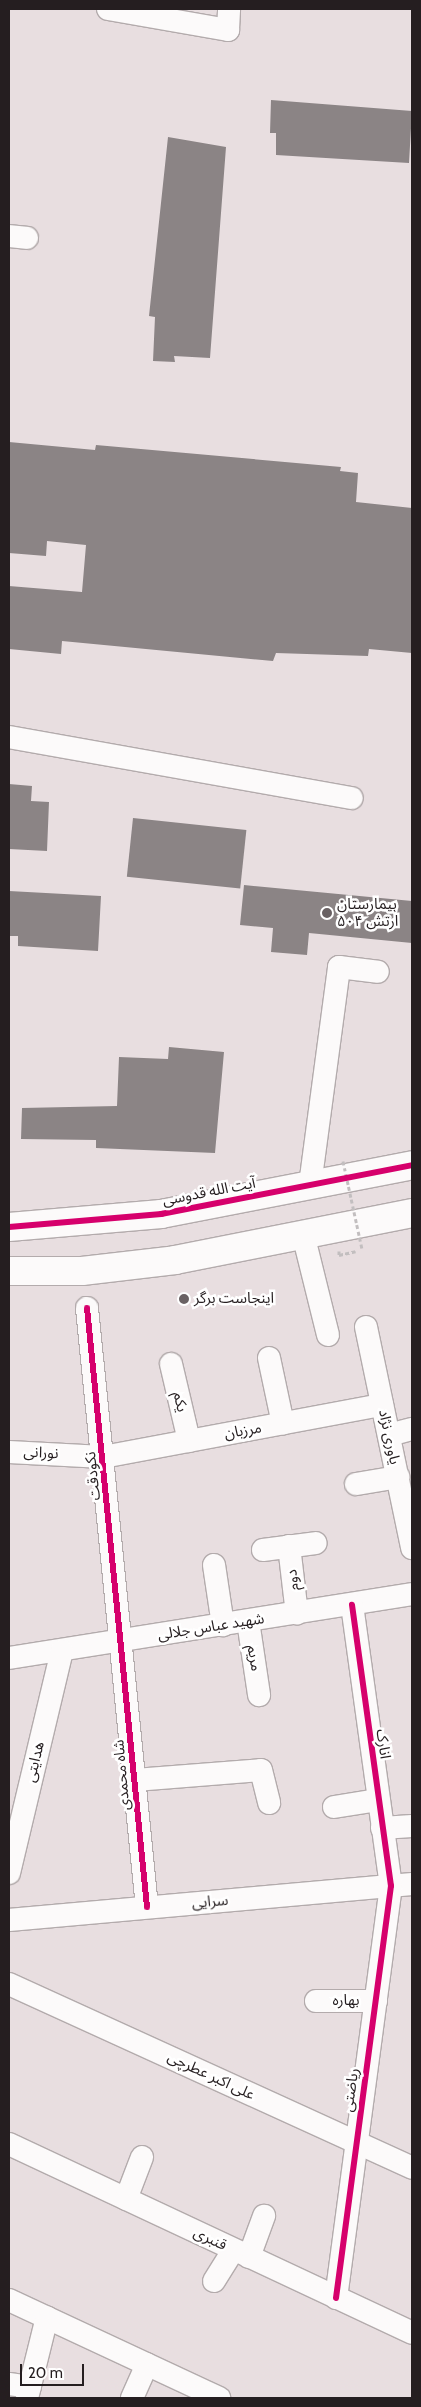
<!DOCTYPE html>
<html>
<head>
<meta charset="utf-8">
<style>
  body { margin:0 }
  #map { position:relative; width:421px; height:2407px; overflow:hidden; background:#e8dee0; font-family:Cabin,"Noto Sans Arabic",sans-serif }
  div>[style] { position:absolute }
  .building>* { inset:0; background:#8b8485; transform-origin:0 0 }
  .path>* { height:3px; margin-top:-1.5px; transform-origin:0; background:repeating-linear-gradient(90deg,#c2bebf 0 4px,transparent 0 6.5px) }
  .roads { filter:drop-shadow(1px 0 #b3abac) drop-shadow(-1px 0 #b3abac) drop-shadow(0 1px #b3abac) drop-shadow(0 -1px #b3abac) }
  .minor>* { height:22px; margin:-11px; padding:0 11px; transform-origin:11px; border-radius:11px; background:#fcfafa }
  .major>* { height:28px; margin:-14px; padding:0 14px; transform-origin:14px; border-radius:14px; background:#fcfafa }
  .path-bridge>* { height:3px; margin-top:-1.5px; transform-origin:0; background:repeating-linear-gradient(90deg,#c2bebf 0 4px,transparent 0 6.5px) }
  .cycleway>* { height:6px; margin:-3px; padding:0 3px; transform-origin:3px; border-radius:3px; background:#d6006c }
  .dots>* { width:14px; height:14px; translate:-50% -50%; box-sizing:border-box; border:2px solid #fff; border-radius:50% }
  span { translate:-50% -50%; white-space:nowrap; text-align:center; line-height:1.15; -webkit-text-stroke:5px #fff; paint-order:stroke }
  .poi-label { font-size:15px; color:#251e20 }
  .left { translate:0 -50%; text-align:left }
  .street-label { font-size:15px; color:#251e20 }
  .frame { position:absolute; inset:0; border:10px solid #251e20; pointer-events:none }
  .scale { position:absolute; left:20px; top:2364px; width:64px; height:22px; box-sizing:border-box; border:2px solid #251e20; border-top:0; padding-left:6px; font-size:15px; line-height:18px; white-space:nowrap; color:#251e20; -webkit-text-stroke:4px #fff; paint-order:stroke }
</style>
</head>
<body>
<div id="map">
  <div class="building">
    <div style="clip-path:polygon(271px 100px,412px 111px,409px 163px,276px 155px,276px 133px,270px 133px)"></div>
    <div style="clip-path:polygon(168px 137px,226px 147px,210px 358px,174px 356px,175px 362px,153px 361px,155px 317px,149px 316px)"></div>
    <div style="clip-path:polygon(9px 442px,95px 450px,96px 445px,341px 467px,340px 471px,358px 473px,356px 502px,412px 508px,412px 653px,369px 649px,368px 656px,276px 653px,273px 661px,62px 641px,61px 654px,9px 649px,9px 586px,82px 592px,86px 545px,47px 541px,46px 556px,9px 553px)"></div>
    <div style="clip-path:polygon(9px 784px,32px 786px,31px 801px,49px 802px,47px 851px,9px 849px)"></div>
    <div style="left:133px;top:818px;width:114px;height:59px;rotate:6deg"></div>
    <div style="clip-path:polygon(244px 885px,412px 901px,412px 943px,309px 933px,307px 955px,271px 952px,273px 928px,240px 925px)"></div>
    <div style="clip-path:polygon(9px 891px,101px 896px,98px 951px,18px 946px,18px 936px,9px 936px)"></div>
    <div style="clip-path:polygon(169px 1047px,224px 1052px,215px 1153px,96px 1148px,96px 1140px,21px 1139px,22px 1108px,117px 1106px,119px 1057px,168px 1059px)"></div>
  </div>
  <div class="path">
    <div style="left:339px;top:1251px;width:4px;rotate:90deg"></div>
    <div style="left:339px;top:1255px;width:17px;rotate:-13deg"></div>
  </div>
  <div class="roads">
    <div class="minor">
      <div style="left:108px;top:9px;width:122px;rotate:9.9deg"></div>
      <div style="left:228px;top:30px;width:21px;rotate:-87deg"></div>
      <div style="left:9px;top:236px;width:18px;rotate:6deg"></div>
      <div style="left:9px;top:737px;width:348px;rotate:10.1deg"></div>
      <div style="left:310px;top:1185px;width:220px;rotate:-82.4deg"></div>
      <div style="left:339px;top:967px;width:39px;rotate:7deg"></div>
      <div style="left:303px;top:1234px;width:104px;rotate:76.1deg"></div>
      <div style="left:87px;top:1308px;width:602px;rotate:84.28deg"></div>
      <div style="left:366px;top:1327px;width:226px;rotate:78.2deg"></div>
      <div style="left:269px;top:1358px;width:67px;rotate:78deg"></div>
      <div style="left:171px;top:1364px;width:79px;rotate:76.8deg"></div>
      <div style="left:389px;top:1435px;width:24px;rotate:-15deg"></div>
      <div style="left:9px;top:1452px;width:94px;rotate:3deg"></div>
      <div style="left:103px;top:1457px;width:284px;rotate:-10.6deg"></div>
      <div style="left:356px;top:1484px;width:43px;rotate:-9.5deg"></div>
      <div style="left:289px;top:1546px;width:68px;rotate:83.3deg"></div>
      <div style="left:263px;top:1550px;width:53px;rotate:-7.5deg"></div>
      <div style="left:214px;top:1565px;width:61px;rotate:81.5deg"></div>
      <div style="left:248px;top:1621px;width:75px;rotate:81.5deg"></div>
      <div style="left:9px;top:1658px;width:408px;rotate:-9deg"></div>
      <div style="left:135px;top:1780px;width:126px;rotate:-4.5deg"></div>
      <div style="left:261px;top:1770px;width:34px;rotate:76deg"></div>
      <div style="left:334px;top:1807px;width:45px;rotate:-9deg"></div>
      <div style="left:382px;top:1828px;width:30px;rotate:-4deg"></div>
      <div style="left:9px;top:1873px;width:228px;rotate:-76.6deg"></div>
      <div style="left:9px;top:1920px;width:405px;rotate:-5.1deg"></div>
      <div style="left:9px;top:1984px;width:443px;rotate:24.5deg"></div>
      <div style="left:316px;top:2001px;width:60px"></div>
      <div style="left:9px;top:2144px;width:445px;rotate:25.1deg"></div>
      <div style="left:126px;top:2199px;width:45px;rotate:-69.1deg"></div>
      <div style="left:249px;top:2257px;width:44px;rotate:-69.9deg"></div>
      <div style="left:214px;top:2281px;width:36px;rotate:-58deg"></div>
      <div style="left:336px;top:2298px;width:416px;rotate:-82.4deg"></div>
      <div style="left:391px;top:1886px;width:284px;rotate:-97.9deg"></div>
      <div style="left:9px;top:2300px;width:232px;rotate:25deg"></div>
      <div style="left:9px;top:2384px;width:21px;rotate:8deg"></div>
      <div style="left:27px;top:2398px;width:83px;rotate:-76.1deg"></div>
      <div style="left:132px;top:2398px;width:37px;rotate:-66deg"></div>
    </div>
    <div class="major">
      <div style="left:9px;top:1227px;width:153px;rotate:-4.9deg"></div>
      <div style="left:161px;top:1214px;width:256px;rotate:-11deg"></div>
      <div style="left:9px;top:1271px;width:73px"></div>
      <div style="left:82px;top:1271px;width:94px;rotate:-6.7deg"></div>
      <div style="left:175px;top:1260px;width:242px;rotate:-11.2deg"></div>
    </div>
  </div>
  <div class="path-bridge">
    <div style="left:343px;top:1161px;width:90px;rotate:77.8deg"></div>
  </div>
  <div class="cycleway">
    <div style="left:9px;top:1227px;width:153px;rotate:-4.9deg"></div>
    <div style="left:161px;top:1214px;width:256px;rotate:-11deg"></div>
    <div style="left:87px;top:1308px;width:602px;rotate:84.28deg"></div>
    <div style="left:336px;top:2298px;width:416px;rotate:-82.4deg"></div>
    <div style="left:391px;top:1886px;width:284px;rotate:-97.9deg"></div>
  </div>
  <div class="dots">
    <div style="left:327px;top:913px;background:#696163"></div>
    <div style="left:184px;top:1299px;background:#696163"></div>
  </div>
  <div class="poi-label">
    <span class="left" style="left:337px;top:913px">بیمارستان<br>۵۰۴ ارتش</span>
    <span class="left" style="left:194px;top:1299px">اینجاست برگر</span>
  </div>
  <div class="street-label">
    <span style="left:209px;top:1192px;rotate:-11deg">آیت الله قدوسی</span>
    <span style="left:180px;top:1402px;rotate:77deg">یکم</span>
    <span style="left:243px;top:1431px;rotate:-10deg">مرزبان</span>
    <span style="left:389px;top:1437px;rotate:78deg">یاوری نژاد</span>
    <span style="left:41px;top:1453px;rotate:3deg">نورانی</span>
    <span style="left:93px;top:1476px;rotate:-96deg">نکودقت</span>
    <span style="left:293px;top:1580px;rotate:-97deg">دوم</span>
    <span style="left:211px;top:1627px;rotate:-9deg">شهید عباس جلالی</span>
    <span style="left:254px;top:1658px;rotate:81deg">مریم</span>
    <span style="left:383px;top:1744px;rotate:82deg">انارک</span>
    <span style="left:35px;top:1762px;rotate:-77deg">هدایتی</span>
    <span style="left:122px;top:1775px;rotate:-95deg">شاه محمدی</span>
    <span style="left:210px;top:1902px;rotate:-5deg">سرایی</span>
    <span style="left:346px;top:2001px">بهاره</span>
    <span style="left:211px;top:2076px;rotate:25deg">علی اکبر عطرچی</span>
    <span style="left:351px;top:2090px;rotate:-82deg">ریاضتی</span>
    <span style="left:210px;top:2239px;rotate:25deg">قنبری</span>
  </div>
  <div class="frame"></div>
  <div class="scale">20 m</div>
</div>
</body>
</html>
